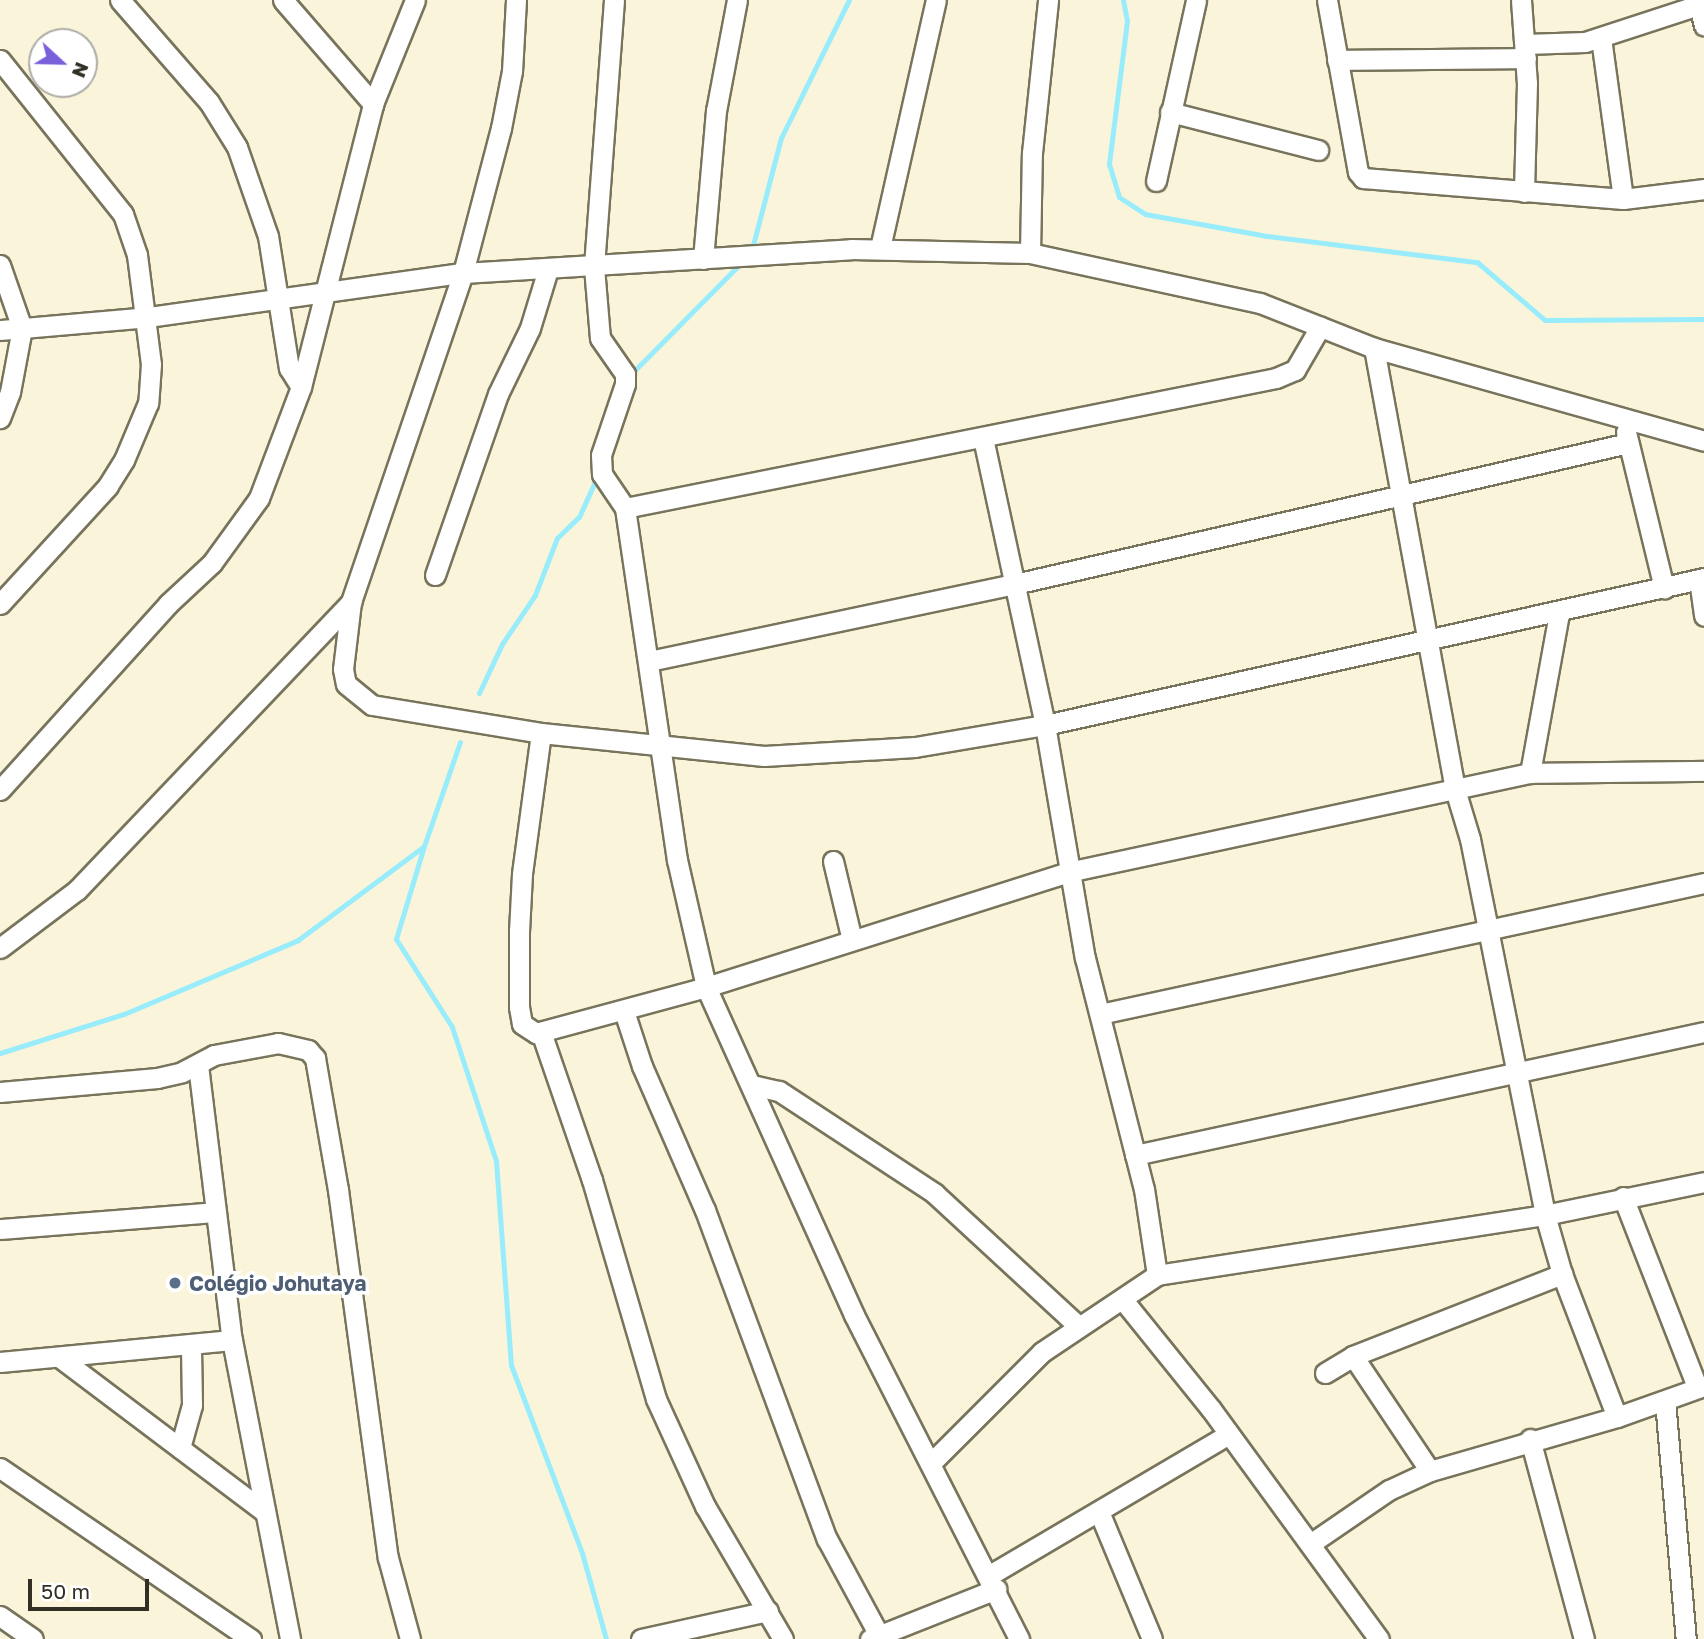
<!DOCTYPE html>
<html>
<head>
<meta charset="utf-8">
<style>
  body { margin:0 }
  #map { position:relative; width:1704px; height:1639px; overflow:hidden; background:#faf5da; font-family:"Golos Text",sans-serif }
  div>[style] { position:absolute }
  .stream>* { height:5px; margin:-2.5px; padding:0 2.5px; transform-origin:2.5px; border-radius:2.5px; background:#98ecfc }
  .roads { filter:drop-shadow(2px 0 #78745c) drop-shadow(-2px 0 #78745c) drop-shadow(0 2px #78745c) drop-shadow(0 -2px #78745c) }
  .minor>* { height:19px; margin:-9.5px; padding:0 9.5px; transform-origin:9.5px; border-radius:9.5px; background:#fff }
  .dots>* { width:19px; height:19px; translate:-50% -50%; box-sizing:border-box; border:4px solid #fff; border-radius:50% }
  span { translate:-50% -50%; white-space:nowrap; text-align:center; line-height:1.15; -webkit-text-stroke:7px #fff; paint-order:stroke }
  .service-label { font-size:21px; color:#4e5e75; font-weight:700 }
  .left { translate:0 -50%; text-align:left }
  .north { position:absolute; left:28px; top:28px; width:70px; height:70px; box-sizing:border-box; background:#fff; border:2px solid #adaca7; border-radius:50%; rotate:112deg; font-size:19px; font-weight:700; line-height:28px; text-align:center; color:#312f24 }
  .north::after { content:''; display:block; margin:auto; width:24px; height:32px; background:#795fda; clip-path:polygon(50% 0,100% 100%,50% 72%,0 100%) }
  .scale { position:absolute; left:28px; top:1579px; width:121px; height:32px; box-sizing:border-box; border:4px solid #312f24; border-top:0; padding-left:9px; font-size:21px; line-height:24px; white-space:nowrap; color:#312f24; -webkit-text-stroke:5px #fff; paint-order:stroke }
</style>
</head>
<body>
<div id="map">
  <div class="stream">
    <div style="left:1123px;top:0;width:21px;rotate:79deg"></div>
    <div style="left:1127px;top:21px;width:144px;rotate:97.2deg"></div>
    <div style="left:1109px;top:164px;width:34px;rotate:73deg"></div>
    <div style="left:1119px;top:197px;width:31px;rotate:33deg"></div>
    <div style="left:1145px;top:214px;width:124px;rotate:10.2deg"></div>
    <div style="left:1267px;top:236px;width:212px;rotate:7.1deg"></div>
    <div style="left:1477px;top:262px;width:89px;rotate:40.5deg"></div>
    <div style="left:1545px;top:320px;width:159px;rotate:-0.4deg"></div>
    <div style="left:752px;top:249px;width:115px;rotate:-75.4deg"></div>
    <div style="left:781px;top:138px;width:154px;rotate:-63.8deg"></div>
    <div style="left:630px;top:375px;width:159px;rotate:-45.3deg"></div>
    <div style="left:479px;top:693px;width:54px;rotate:-64.9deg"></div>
    <div style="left:502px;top:644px;width:59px;rotate:-56deg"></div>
    <div style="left:535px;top:595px;width:61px;rotate:-68.9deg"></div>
    <div style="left:557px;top:538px;width:30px;rotate:-44deg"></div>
    <div style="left:579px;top:517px;width:44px;rotate:-65.8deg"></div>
    <div style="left:424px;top:846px;width:97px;rotate:106.8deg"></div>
    <div style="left:396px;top:939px;width:104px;rotate:57.5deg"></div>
    <div style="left:452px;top:1027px;width:141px;rotate:71.8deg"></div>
    <div style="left:496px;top:1161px;width:205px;rotate:85.8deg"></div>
    <div style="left:511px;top:1365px;width:201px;rotate:69.3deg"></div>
    <div style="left:582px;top:1553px;width:89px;rotate:74.4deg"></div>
    <div style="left:0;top:1053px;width:130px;rotate:-17.5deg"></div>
    <div style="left:124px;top:1014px;width:189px;rotate:-23deg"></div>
    <div style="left:298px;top:940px;width:157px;rotate:-36.7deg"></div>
    <div style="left:424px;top:846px;width:110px;rotate:-70.9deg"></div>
  </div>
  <div class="roads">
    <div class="minor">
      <div style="left:120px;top:0;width:135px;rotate:48.9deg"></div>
      <div style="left:209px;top:102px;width:53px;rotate:58.1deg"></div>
      <div style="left:237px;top:147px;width:94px;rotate:70.8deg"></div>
      <div style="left:268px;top:236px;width:134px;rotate:81deg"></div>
      <div style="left:289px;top:368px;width:22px;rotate:58deg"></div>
      <div style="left:283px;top:0;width:138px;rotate:49.1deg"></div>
      <div style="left:516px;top:0;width:71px;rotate:93.2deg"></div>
      <div style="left:512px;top:71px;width:58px;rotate:100.9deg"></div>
      <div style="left:501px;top:128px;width:150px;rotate:104.7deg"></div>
      <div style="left:463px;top:273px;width:348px;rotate:108.8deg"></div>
      <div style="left:351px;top:602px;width:67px;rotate:96.8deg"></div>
      <div style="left:343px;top:669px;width:15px;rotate:79deg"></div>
      <div style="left:346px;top:684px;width:33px;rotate:39deg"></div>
      <div style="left:372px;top:705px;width:171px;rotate:9.4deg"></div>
      <div style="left:541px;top:733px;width:224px;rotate:5.9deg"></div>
      <div style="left:764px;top:756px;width:151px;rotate:-3.4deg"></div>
      <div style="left:915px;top:747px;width:132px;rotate:-9.6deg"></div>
      <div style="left:1045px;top:725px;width:675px;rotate:-12.57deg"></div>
      <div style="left:614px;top:0;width:268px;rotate:94.3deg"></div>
      <div style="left:594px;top:267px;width:71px;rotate:85.2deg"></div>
      <div style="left:600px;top:338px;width:44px;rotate:55.2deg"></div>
      <div style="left:625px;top:374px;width:10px;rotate:90deg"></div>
      <div style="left:625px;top:384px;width:75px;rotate:108.7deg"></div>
      <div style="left:601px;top:455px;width:19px;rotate:87deg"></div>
      <div style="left:602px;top:474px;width:41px;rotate:55.9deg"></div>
      <div style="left:625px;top:508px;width:356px;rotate:81.6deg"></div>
      <div style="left:677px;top:860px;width:130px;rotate:77.1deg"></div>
      <div style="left:706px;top:987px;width:360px;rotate:65.7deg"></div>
      <div style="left:854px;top:1315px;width:364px;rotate:63deg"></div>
      <div style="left:1327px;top:0;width:175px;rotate:79.8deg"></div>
      <div style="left:1358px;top:172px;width:8px;rotate:50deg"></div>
      <div style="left:1363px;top:178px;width:261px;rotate:4.6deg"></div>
      <div style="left:1623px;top:199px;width:82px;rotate:-7deg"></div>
      <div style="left:1521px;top:0;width:83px;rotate:85.9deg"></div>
      <div style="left:1527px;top:83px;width:109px;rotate:91.6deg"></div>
      <div style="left:1699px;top:4px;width:22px;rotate:77deg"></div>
      <div style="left:1601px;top:38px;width:162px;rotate:82.2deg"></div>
      <div style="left:1525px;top:44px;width:60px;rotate:-1.9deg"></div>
      <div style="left:1585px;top:42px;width:125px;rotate:-18.1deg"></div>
      <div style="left:0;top:60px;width:197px;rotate:51.4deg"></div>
      <div style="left:123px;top:214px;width:43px;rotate:71.1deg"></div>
      <div style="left:137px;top:255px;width:110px;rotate:82.7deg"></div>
      <div style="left:151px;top:364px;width:39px;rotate:94deg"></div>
      <div style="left:148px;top:403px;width:62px;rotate:112.8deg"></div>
      <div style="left:124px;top:460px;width:31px;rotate:122deg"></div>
      <div style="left:108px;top:486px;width:160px;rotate:132.5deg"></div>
      <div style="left:1337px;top:60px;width:189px;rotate:-0.6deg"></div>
      <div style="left:1170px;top:112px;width:153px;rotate:14.4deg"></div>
      <div style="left:1156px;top:181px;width:185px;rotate:-77.5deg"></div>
      <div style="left:880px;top:248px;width:254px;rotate:-77.3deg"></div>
      <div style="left:1030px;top:253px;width:100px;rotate:-88.9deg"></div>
      <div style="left:1032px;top:153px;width:154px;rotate:-84deg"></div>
      <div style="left:703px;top:259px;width:149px;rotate:-85deg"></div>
      <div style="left:716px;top:111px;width:113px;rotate:-79.3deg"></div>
      <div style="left:0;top:265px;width:67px;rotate:70.8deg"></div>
      <div style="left:22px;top:328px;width:65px;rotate:100.6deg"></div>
      <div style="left:10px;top:392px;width:28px;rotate:111deg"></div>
      <div style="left:0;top:330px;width:149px;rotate:-5deg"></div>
      <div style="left:148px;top:317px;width:318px;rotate:-8deg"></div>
      <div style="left:463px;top:273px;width:389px;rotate:-3.5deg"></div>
      <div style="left:851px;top:249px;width:179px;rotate:1.3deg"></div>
      <div style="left:1030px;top:253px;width:235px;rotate:12.3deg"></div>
      <div style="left:1260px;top:303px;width:123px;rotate:21.5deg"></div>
      <div style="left:1374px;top:348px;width:343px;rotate:15.7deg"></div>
      <div style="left:1374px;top:348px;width:445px;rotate:79.6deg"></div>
      <div style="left:1454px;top:786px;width:55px;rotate:73.2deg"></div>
      <div style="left:1470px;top:839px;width:383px;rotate:78.7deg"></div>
      <div style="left:1545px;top:1215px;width:61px;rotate:73.9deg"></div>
      <div style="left:1562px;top:1274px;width:153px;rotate:69deg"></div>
      <div style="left:1626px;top:432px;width:161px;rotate:76.3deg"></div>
      <div style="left:983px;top:438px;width:294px;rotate:77.8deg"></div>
      <div style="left:1045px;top:725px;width:236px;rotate:80.3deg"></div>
      <div style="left:1085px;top:958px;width:238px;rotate:75.7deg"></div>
      <div style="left:1144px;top:1189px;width:87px;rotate:81.4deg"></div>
      <div style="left:625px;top:508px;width:664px;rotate:-11.29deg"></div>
      <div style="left:1276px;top:378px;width:21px;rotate:-23deg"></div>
      <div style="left:1295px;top:370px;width:50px;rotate:-59.8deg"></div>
      <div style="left:435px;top:575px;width:192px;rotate:-70.8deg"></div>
      <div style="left:498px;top:394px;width:73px;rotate:-64.1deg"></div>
      <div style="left:530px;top:328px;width:62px;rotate:-73deg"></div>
      <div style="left:1699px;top:579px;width:37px;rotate:82deg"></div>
      <div style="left:649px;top:661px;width:374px;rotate:-11.9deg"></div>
      <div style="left:1015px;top:584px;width:629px;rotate:-12.95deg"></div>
      <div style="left:541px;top:733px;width:142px;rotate:97.7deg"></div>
      <div style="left:522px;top:874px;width:57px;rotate:93deg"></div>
      <div style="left:519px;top:931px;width:76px;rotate:90deg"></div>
      <div style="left:519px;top:1007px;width:17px;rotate:80deg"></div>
      <div style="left:522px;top:1024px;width:17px;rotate:33deg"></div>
      <div style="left:536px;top:1033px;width:176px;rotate:-15.1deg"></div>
      <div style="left:706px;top:987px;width:380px;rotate:-17.6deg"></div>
      <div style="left:1068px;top:872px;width:472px;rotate:-12.1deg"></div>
      <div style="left:1530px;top:773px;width:174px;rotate:-0.7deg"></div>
      <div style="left:1530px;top:773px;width:163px;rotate:-79.7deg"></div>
      <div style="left:0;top:790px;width:251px;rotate:-47.9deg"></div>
      <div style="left:168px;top:604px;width:60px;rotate:-43deg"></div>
      <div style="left:212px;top:563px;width:80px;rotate:-54.1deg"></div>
      <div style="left:259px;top:498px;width:119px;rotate:-69.3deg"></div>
      <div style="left:301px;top:387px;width:292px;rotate:-75.7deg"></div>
      <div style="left:373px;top:104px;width:112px;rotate:-68deg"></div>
      <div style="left:833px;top:861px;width:81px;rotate:76.5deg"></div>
      <div style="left:0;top:948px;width:96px;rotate:-37deg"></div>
      <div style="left:77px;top:890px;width:398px;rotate:-46.4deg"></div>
      <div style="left:624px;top:1011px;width:58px;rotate:71.9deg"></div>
      <div style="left:642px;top:1066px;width:157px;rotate:66.4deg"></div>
      <div style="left:705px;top:1210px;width:351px;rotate:69.7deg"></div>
      <div style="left:827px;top:1539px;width:109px;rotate:61.6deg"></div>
      <div style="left:1100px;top:1014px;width:618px;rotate:-12.24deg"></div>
      <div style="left:541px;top:1032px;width:157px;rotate:71deg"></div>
      <div style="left:592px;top:1180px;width:228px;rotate:73.7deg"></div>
      <div style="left:656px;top:1399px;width:118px;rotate:65.4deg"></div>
      <div style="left:705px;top:1506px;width:154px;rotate:59.6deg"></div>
      <div style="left:198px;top:1065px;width:277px;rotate:83deg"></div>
      <div style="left:232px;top:1340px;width:305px;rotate:79deg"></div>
      <div style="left:752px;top:1085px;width:28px;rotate:13deg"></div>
      <div style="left:779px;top:1091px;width:186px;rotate:33.3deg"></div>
      <div style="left:934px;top:1193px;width:197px;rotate:42.7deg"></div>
      <div style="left:0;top:1092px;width:158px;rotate:-5.1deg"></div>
      <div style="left:157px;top:1078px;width:26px;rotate:-13deg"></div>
      <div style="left:182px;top:1072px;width:36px;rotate:-28deg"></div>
      <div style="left:214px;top:1055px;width:65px;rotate:-10.6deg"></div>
      <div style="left:278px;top:1043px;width:31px;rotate:13deg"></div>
      <div style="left:308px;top:1050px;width:11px;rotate:49deg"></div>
      <div style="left:315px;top:1058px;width:134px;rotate:80.1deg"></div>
      <div style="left:338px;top:1190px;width:371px;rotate:82.3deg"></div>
      <div style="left:388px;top:1558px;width:84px;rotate:74.8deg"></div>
      <div style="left:1135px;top:1155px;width:582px;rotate:-12.2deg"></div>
      <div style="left:1623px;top:1197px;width:204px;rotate:68.7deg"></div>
      <div style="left:0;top:1229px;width:215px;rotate:-4.5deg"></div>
      <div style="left:1123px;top:1300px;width:140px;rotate:51.1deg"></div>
      <div style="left:1211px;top:1409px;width:285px;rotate:53.9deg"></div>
      <div style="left:1353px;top:1356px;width:138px;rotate:56.2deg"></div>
      <div style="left:59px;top:1357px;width:258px;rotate:37deg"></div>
      <div style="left:0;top:1362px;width:233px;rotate:-5.4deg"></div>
      <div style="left:1325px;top:1373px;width:33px;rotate:-31deg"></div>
      <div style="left:1353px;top:1356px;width:225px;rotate:-21.4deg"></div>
      <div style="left:1665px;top:1401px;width:239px;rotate:85deg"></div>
      <div style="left:1530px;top:1439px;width:207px;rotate:74.9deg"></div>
      <div style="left:180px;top:1448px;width:45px;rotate:-74.4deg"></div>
      <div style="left:192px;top:1405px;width:60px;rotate:-91deg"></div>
      <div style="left:931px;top:1463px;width:157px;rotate:-45deg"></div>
      <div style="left:1042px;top:1352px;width:138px;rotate:-33.8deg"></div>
      <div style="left:1157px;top:1275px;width:393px;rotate:-8.8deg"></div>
      <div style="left:1545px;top:1215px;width:162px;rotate:-11.7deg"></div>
      <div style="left:0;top:1468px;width:304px;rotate:34.3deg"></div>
      <div style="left:1100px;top:1514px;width:135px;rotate:67.4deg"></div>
      <div style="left:1310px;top:1544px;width:96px;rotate:-34.4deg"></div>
      <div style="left:1389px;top:1490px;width:45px;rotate:-24.9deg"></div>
      <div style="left:1430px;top:1471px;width:195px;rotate:-16.1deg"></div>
      <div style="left:1617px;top:1417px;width:92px;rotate:-19.6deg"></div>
      <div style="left:988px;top:1576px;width:277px;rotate:-30.5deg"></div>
      <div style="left:0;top:1616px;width:40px;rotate:34.9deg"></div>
      <div style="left:641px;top:1639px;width:130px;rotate:-12.4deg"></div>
      <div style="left:870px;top:1639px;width:136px;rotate:-21.6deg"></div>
    </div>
  </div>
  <div class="dots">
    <div style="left:175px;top:1283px;background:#5c6f8a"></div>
  </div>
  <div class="service-label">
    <span class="left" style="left:189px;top:1283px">Colégio Johutaya</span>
  </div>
  <div class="north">N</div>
  <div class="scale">50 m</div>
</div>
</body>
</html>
